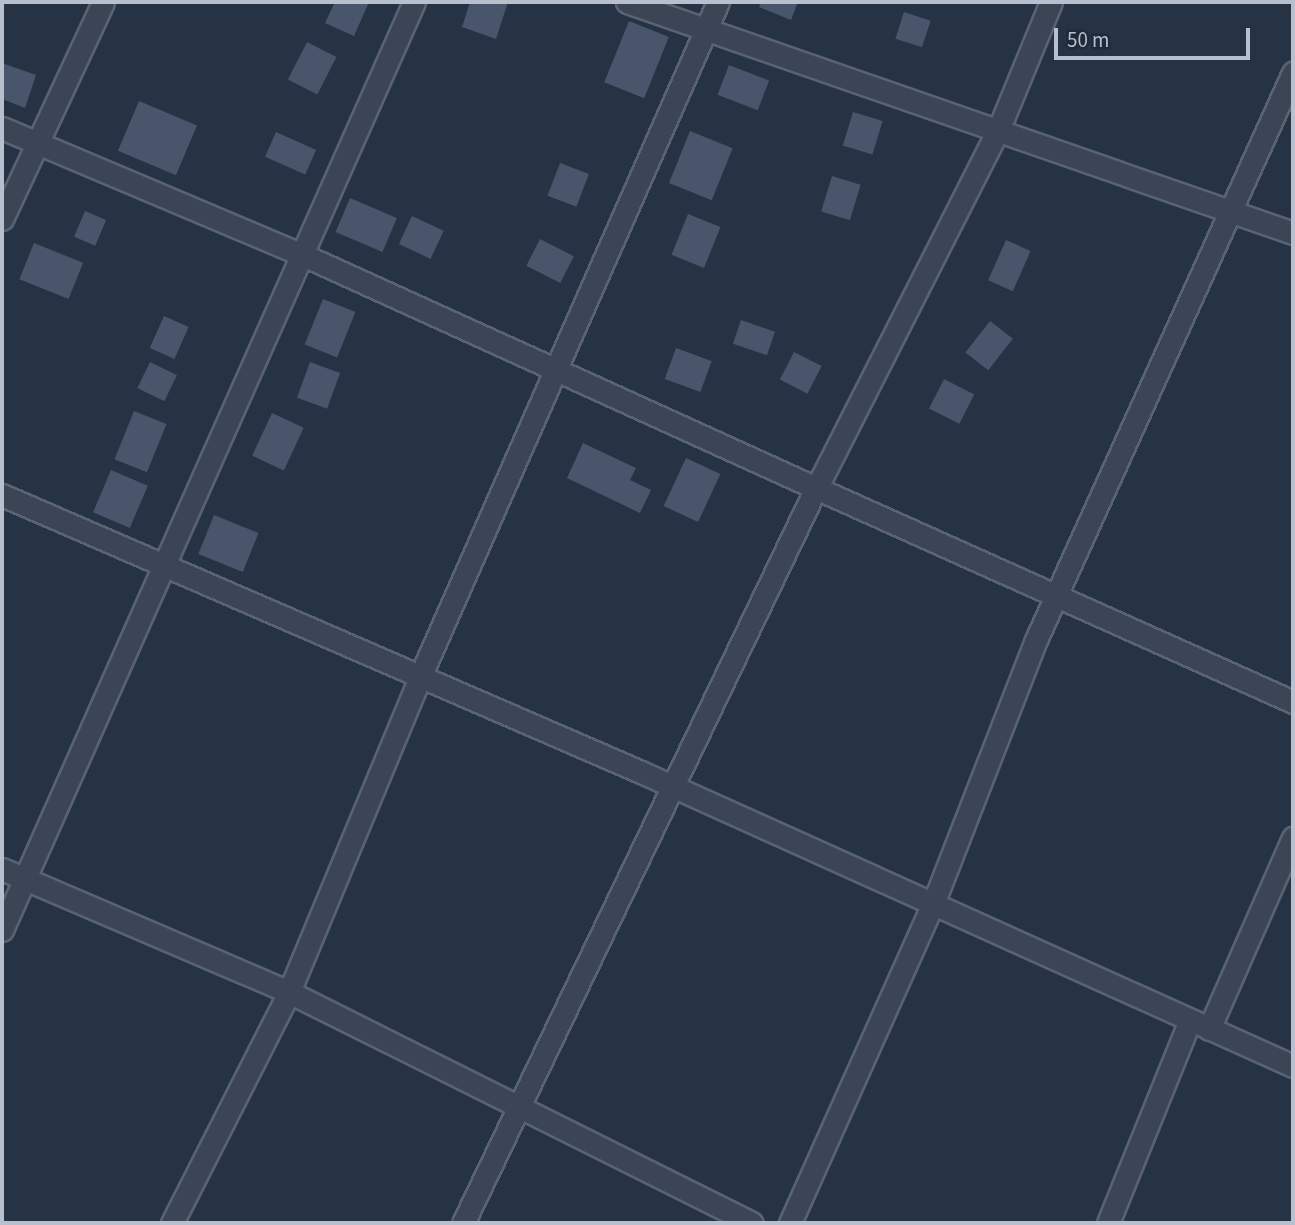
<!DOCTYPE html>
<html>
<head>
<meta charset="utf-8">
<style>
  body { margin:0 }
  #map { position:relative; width:1295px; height:1225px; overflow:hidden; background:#263345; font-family:"Source Sans 3",sans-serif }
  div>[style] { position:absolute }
  .building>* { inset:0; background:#48556a; transform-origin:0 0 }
  .roads { filter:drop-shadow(2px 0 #596372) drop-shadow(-2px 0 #596372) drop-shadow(0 2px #596372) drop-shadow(0 -2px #596372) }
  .street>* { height:21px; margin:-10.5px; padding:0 10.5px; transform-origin:10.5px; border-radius:10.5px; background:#3b4555 }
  span { translate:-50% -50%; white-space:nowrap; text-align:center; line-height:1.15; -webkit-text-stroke:5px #1f2a3a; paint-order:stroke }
  .frame { position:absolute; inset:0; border:4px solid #b8c0ce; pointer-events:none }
  .scale { position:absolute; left:1054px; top:28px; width:196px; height:32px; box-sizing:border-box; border:4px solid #b8c0ce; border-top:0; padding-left:9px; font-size:21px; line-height:24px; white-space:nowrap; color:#b8c0ce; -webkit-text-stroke:5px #1f2a3a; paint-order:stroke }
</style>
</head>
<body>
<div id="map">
  <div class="building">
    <div style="clip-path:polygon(335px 2px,369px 2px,354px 36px,325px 23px)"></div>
    <div style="clip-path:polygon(470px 2px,508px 2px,496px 39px,462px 27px)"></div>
    <div style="clip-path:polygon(761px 2px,798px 2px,791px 20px,759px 7px)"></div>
    <div style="left:904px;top:12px;width:28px;height:28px;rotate:18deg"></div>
    <div style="left:629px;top:21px;width:43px;height:66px;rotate:22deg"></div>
    <div style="left:307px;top:42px;width:33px;height:42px;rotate:27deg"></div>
    <div style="clip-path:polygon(2px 63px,36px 75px,25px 108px,2px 99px)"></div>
    <div style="left:729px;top:65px;width:43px;height:32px;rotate:21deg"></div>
    <div style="left:139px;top:101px;width:63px;height:54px;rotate:23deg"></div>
    <div style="left:853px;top:112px;width:31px;height:35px;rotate:17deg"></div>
    <div style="left:690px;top:131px;width:46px;height:56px;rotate:22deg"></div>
    <div style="left:276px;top:132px;width:44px;height:27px;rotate:24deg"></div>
    <div style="left:560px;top:163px;width:31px;height:35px;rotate:21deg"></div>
    <div style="left:832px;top:176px;width:30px;height:37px;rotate:17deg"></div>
    <div style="left:350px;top:198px;width:51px;height:37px;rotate:23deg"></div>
    <div style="left:85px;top:211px;width:23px;height:28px;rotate:23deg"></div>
    <div style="left:688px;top:214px;width:35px;height:44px;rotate:22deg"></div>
    <div style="left:412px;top:216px;width:35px;height:31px;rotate:25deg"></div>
    <div style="left:540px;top:239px;width:38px;height:30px;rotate:27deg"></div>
    <div style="left:1006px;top:240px;width:27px;height:44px;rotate:24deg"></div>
    <div style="left:34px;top:243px;width:53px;height:39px;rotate:22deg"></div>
    <div style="left:323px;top:299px;width:35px;height:49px;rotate:22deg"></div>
    <div style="left:164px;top:316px;width:27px;height:35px;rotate:24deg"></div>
    <div style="left:741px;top:320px;width:36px;height:25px;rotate:19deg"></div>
    <div style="left:990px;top:321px;width:29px;height:40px;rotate:38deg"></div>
    <div style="left:676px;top:348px;width:38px;height:33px;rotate:20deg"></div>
    <div style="left:794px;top:352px;width:31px;height:31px;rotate:27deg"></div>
    <div style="left:150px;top:362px;width:30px;height:29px;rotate:26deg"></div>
    <div style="left:310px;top:362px;width:32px;height:38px;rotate:20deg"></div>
    <div style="left:944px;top:379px;width:34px;height:33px;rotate:27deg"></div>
    <div style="left:134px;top:411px;width:35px;height:52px;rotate:22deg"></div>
    <div style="left:272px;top:413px;width:35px;height:47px;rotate:25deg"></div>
    <div style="clip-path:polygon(583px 443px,636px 468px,630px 480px,651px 490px,640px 513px,567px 478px)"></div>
    <div style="left:686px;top:458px;width:38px;height:53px;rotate:25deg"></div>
    <div style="left:111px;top:470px;width:40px;height:46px;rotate:23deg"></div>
    <div style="left:214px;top:515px;width:48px;height:42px;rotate:22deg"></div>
  </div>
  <div class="roads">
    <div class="street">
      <div style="left:627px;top:2px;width:705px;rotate:19.13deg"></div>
      <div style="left:1051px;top:2px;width:136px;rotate:112.4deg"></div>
      <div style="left:999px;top:128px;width:404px;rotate:116.9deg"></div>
      <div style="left:816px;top:488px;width:523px;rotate:24.16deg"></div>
      <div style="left:2px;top:128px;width:324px;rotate:22.9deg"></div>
      <div style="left:301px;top:254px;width:566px;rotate:24.44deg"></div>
      <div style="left:816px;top:488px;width:815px;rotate:115.65deg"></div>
      <div style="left:2px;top:219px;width:239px;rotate:-65deg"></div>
      <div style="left:2px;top:495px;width:696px;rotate:23.44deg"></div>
      <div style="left:641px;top:772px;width:715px;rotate:24.27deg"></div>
      <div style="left:2px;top:869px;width:312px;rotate:23.2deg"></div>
      <div style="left:289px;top:992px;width:517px;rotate:26.52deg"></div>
      <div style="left:2px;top:930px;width:1015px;rotate:-66.06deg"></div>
      <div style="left:1209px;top:1029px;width:209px;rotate:-66.3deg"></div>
      <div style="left:172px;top:1223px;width:259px;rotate:-63.1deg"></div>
      <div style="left:289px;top:992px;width:339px;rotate:-67.4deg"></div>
      <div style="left:419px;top:679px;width:740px;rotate:-66.17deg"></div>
      <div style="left:790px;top:1223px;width:350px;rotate:-65.9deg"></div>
      <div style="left:933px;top:904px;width:283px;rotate:-68.7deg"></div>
      <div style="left:1036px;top:640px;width:623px;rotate:-65.62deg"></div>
      <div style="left:1108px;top:1223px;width:219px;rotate:-68deg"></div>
    </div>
  </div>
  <div class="frame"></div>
  <div class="scale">50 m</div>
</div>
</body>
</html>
